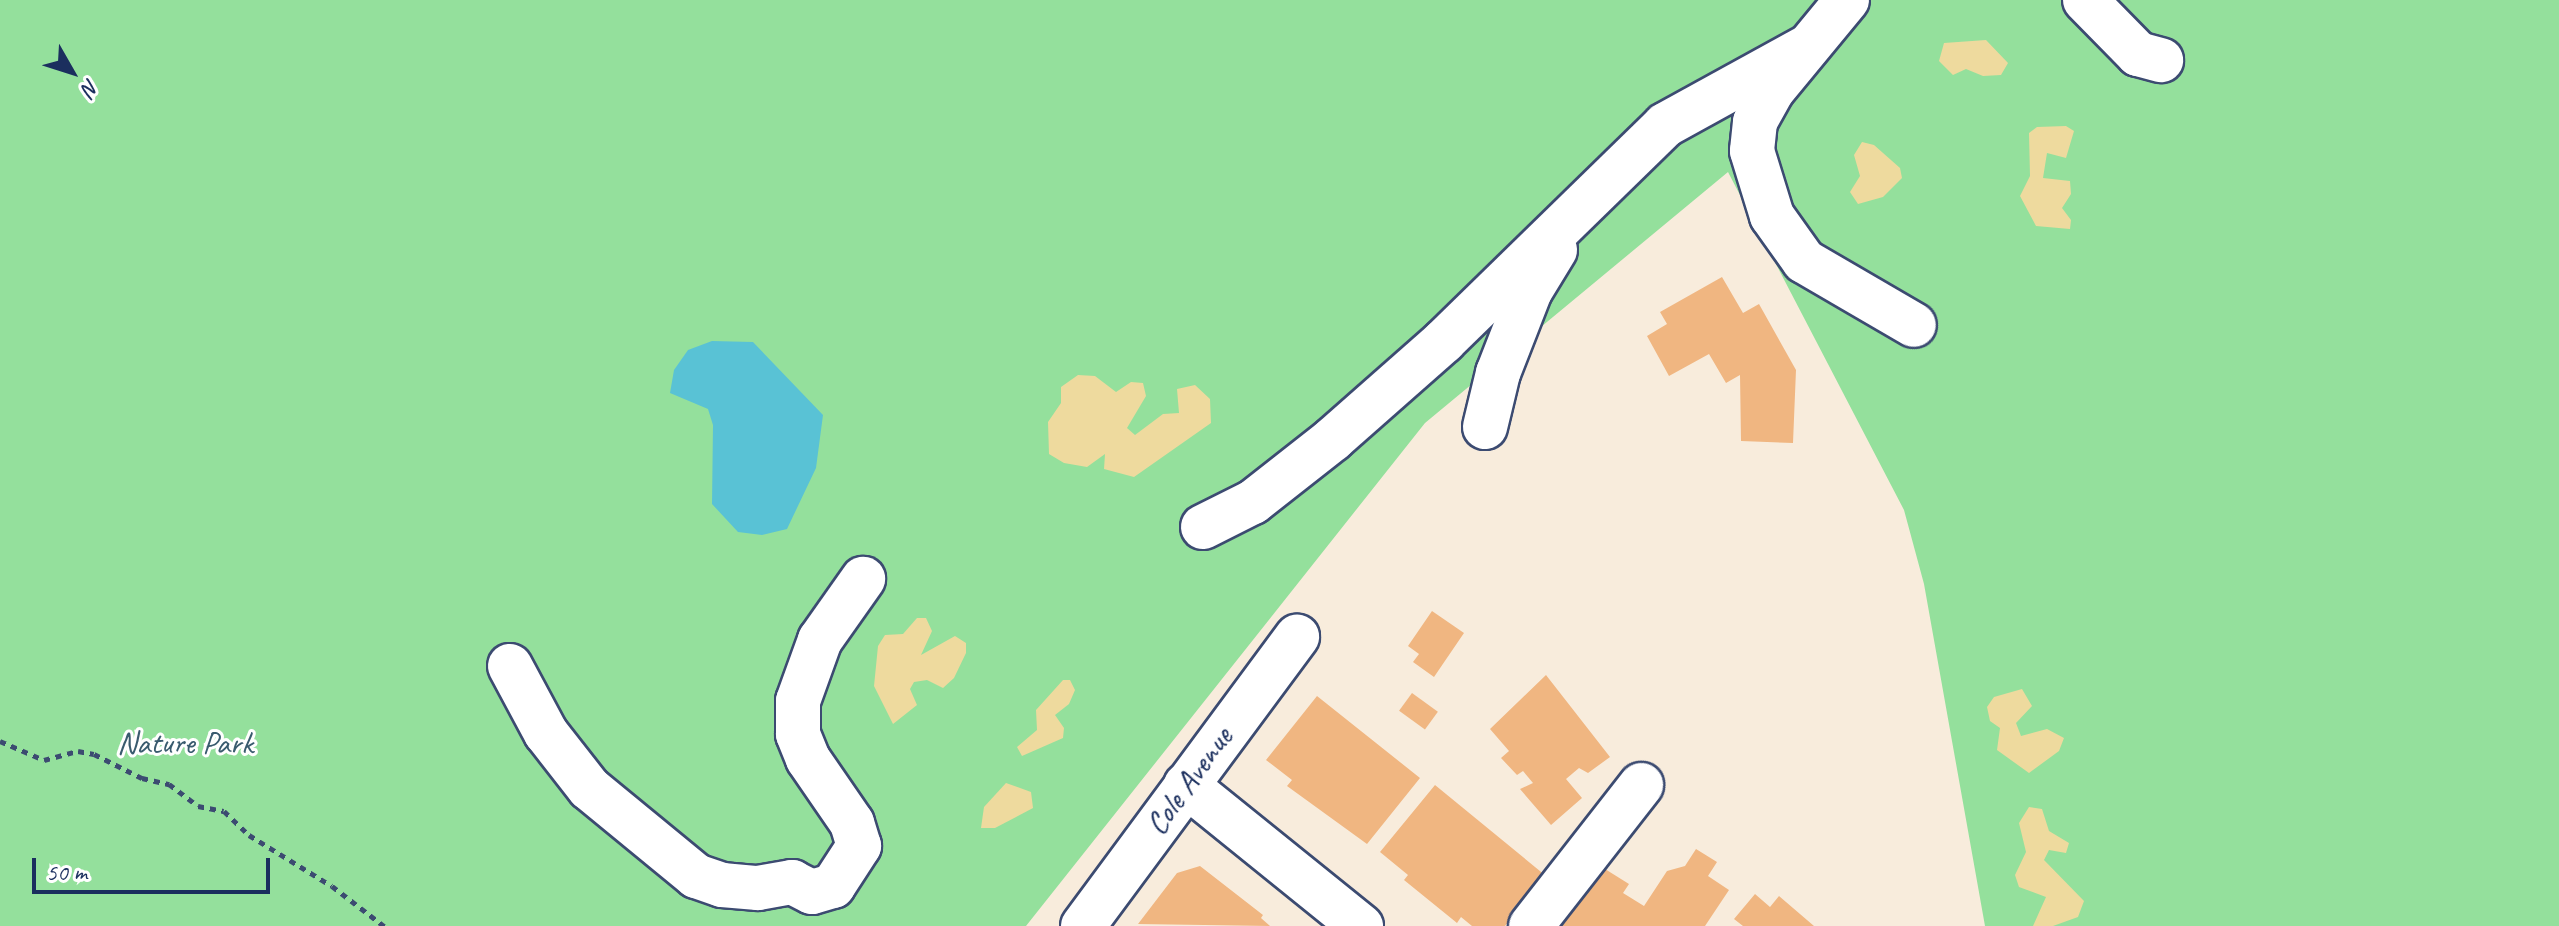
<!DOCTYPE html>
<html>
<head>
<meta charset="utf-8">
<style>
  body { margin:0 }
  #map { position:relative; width:2559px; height:926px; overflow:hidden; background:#f8ecdc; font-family:Caveat,sans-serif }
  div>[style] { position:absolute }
  .green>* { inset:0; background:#94e09c }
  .sand>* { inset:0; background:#eeda9e }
  .water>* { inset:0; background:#59c2d5 }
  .building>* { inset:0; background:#f0b681; transform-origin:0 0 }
  .path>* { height:5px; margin-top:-2.5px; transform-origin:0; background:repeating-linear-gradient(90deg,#3c4b71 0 6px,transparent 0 12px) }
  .roads { filter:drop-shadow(2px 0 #3c4b71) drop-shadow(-2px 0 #3c4b71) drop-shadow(0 2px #3c4b71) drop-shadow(0 -2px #3c4b71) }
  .minor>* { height:44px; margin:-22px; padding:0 22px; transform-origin:22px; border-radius:22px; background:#fff }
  span { translate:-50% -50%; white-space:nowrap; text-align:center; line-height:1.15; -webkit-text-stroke:6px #fff; paint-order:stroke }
  .park-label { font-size:32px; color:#395b6e }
  .street-label { font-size:32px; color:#1b2f5e }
  .north { position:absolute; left:32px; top:32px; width:80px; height:80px; -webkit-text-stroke:6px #fff; paint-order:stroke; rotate:129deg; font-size:22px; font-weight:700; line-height:32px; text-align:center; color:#1b2f5e }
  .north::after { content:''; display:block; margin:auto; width:28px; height:36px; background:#1b2f5e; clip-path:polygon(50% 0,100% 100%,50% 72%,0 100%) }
  .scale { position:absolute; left:32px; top:858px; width:238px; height:36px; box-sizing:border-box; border:4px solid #1b2f5e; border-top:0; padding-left:10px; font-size:24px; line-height:28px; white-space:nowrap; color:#1b2f5e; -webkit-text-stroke:6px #fff; paint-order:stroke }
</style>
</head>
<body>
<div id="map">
  <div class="green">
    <div style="clip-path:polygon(0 0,2559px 0,2559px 926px,1985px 926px,1924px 584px,1904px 510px,1728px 172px,1425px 423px,1026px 926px,0 926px)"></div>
  </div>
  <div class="sand">
    <div style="clip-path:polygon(1986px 40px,2008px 63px,2001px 75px,1983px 76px,1966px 69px,1953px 75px,1939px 61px,1944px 43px)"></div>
    <div style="clip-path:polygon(2037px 127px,2066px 126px,2074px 131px,2066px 158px,2047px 153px,2043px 178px,2070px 181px,2071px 194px,2062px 208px,2071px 220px,2070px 229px,2036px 226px,2020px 196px,2030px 176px,2029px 133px)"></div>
    <div style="clip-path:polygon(1862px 142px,1874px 145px,1900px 168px,1902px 178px,1883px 197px,1858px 204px,1850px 192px,1860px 176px,1854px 155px)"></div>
    <div style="clip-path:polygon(1078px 375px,1095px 376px,1116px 392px,1131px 382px,1143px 383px,1146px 396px,1127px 428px,1135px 435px,1163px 414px,1179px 413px,1177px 389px,1195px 385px,1210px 399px,1211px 423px,1134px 477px,1104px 469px,1105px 454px,1087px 467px,1064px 463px,1049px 454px,1048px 422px,1061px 403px,1061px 387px)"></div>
    <div style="clip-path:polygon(917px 618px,926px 618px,932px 631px,921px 655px,955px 636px,966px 643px,966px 653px,954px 678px,943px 688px,927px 680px,914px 682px,910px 689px,917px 705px,893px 724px,874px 686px,878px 646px,885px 635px,903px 634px)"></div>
    <div style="clip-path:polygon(1063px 680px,1070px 680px,1075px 690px,1069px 704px,1055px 715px,1064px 728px,1063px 738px,1022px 756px,1017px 747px,1037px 730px,1036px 710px)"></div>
    <div style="clip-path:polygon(2022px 689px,2032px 706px,2016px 723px,2021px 736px,2047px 729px,2064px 738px,2059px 751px,2029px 773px,1997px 750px,2000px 728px,1990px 721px,1987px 707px,1994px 697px)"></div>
    <div style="clip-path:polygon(1006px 783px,1031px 792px,1033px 808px,995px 828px,981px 828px,984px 807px)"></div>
    <div style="clip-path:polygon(2029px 807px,2042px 809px,2049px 831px,2069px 843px,2066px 853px,2049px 850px,2044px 860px,2084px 901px,2078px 917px,2053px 926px,2033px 926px,2046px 897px,2019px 887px,2015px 875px,2026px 852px,2019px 823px)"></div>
  </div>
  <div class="water">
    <div style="clip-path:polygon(712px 341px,753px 342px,823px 415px,816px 468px,787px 529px,762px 535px,738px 532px,712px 504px,713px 425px,708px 409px,670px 393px,674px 370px,688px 350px)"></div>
  </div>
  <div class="building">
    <div style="clip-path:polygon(1722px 277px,1743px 313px,1759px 304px,1796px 370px,1793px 443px,1741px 441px,1740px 375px,1726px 383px,1709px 354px,1669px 376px,1647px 336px,1667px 324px,1660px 312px)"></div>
    <div style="clip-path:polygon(1432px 611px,1464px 633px,1434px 677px,1413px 662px,1419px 654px,1408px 646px)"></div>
    <div style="clip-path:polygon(1546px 675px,1610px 757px,1588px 773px,1579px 768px,1566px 779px,1582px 798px,1551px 825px,1520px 789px,1533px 783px,1523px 771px,1517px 775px,1501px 758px,1509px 751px,1490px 729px)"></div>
    <div style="left:1412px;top:693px;width:32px;height:22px;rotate:36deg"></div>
    <div style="clip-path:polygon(1317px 696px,1420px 778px,1367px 844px,1287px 786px,1292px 780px,1266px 760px)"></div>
    <div style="clip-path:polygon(1435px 785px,1546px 876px,1505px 926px,1472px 926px,1461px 917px,1457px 923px,1404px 880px,1408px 875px,1380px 852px)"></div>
    <div style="clip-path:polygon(1696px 849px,1717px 862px,1708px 876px,1729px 890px,1705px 926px,1557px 926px,1597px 864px,1629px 884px,1623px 893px,1644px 906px,1667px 871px,1685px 866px)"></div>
    <div style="clip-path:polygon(1200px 866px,1263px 915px,1261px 918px,1270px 926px,1138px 924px,1177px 873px)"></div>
    <div style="clip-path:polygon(1755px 894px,1770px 907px,1779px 896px,1814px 926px,1743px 926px,1734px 919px)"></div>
  </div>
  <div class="path">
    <div style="left:0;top:741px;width:48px;rotate:23.4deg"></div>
    <div style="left:44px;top:760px;width:35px;rotate:-15deg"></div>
    <div style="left:78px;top:751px;width:16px;rotate:11deg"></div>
    <div style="left:94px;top:754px;width:54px;rotate:26.6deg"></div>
    <div style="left:142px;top:778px;width:28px;rotate:13deg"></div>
    <div style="left:169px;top:784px;width:36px;rotate:37deg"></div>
    <div style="left:198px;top:806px;width:26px;rotate:11deg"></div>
    <div style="left:224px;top:811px;width:35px;rotate:44deg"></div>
    <div style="left:249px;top:835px;width:97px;rotate:31.6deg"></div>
    <div style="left:332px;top:886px;width:66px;rotate:37.6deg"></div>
  </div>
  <div class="roads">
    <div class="minor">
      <div style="left:1847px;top:0;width:118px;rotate:129.5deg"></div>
      <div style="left:1772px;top:91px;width:35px;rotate:119deg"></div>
      <div style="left:1755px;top:122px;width:29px;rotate:96deg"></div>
      <div style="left:1752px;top:151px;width:68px;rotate:72.9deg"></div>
      <div style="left:1772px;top:216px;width:55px;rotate:54.6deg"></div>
      <div style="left:1804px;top:261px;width:127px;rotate:30.2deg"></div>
      <div style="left:2085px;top:0;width:76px;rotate:45.5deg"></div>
      <div style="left:2138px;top:54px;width:24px;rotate:15deg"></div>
      <div style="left:1485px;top:427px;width:56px;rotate:-76.5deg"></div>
      <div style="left:1498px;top:373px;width:88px;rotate:-68.7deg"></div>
      <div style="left:1530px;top:291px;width:48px;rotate:-58.6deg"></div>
      <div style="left:1203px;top:527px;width:56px;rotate:-26.6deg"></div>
      <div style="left:1253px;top:502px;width:102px;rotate:-38.2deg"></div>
      <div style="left:1333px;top:439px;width:148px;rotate:-41.4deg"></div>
      <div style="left:1444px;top:341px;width:309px;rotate:-44.3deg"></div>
      <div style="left:1665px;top:125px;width:158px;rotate:-28.8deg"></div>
      <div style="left:510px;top:666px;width:76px;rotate:61.8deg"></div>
      <div style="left:546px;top:733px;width:70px;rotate:52deg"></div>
      <div style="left:589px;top:788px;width:139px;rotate:39.4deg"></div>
      <div style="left:696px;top:876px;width:28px;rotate:19deg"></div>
      <div style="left:722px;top:885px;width:36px;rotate:5deg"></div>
      <div style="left:758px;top:888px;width:35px;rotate:-10deg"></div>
      <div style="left:792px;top:882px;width:22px;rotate:27deg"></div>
      <div style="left:812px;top:892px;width:22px;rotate:-16deg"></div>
      <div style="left:833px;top:886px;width:48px;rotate:-57deg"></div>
      <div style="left:859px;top:846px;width:24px;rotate:-107deg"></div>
      <div style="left:852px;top:823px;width:78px;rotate:-124.5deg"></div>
      <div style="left:808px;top:759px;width:27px;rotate:-112deg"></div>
      <div style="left:798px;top:734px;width:33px;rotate:-90deg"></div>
      <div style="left:798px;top:701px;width:65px;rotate:-70.2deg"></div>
      <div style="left:820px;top:640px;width:75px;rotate:-54.8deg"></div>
      <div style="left:1186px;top:785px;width:225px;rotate:38.9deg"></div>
      <div style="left:1083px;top:926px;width:360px;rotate:-53.5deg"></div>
      <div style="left:1531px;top:926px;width:179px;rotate:-52deg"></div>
    </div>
  </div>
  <div class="park-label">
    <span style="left:185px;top:743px">Nature Park</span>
  </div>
  <div class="street-label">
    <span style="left:1189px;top:781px;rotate:-54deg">Cole Avenue</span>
  </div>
  <div class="north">N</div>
  <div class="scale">50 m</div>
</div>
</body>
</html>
